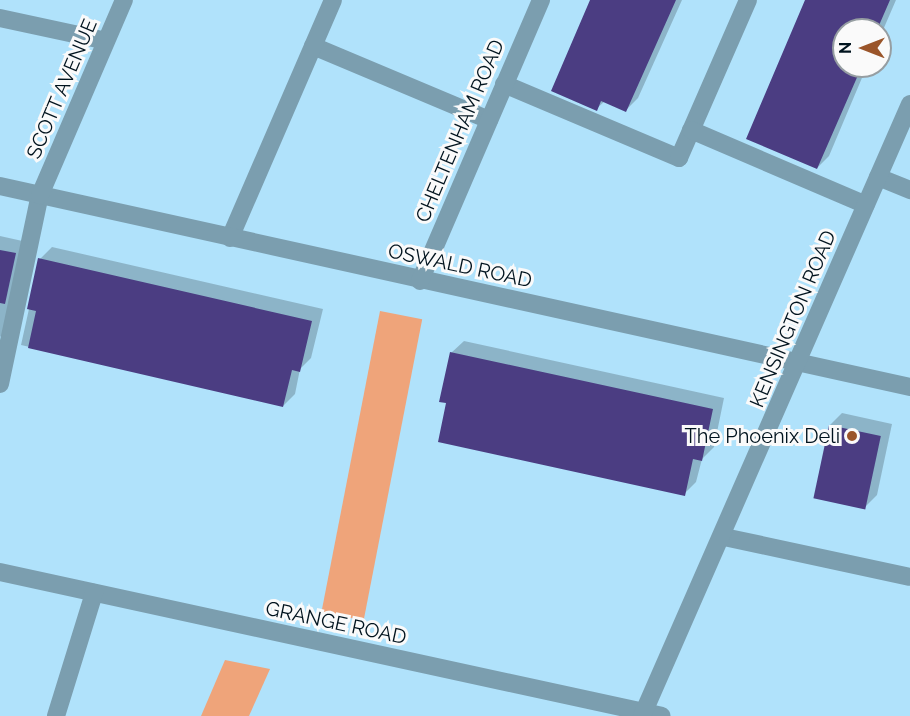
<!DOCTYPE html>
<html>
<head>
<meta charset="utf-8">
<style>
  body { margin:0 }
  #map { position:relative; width:910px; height:716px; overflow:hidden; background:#b0e2fb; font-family:Raleway,sans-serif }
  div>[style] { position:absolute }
  .green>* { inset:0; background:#efa47a; transform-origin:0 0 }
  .shadow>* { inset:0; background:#0003 }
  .building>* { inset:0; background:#4b3d82; transform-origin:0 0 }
  .service>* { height:18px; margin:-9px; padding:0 9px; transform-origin:9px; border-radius:9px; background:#7b9eaf }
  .minor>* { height:18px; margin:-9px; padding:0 9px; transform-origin:9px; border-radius:9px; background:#7b9eaf }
  .tertiary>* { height:18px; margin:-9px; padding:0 9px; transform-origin:9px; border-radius:9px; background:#7b9eaf }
  .dots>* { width:16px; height:16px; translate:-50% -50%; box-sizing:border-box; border:3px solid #fafafa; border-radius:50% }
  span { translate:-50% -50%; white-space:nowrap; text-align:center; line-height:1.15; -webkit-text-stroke:6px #fafafa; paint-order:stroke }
  .street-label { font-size:20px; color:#00131e }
  .poi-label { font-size:20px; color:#00131e }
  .right { translate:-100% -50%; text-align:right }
  .north { position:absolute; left:832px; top:18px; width:60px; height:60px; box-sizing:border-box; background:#fafafa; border:2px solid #969ea2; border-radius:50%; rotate:270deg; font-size:16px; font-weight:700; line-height:24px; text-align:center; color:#00131e }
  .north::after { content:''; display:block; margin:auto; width:21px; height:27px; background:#9a552a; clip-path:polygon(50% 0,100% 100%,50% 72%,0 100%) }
</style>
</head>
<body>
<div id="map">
  <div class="green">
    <div style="left:380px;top:311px;width:43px;height:307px;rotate:11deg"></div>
    <div style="clip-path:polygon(225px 660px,270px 669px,249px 716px,201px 716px)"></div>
  </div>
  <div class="shadow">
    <div style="clip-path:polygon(591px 0,682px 0,638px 98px,626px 110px,605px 101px,596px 109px)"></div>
    <div style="clip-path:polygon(807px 0,896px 0,880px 37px,880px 30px,844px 30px,844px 66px,867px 66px,829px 156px,817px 168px)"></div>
    <div style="clip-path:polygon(0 236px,27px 242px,9px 328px,0 337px)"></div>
    <div style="clip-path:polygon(52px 247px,323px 309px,311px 358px,300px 369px,295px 394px,283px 406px,21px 345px,40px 259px)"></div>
    <div style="clip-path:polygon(464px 341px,724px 398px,714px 447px,702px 459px,696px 482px,684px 494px,448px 402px,451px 353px)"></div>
    <div style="clip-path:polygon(842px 413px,892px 424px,877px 495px,865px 507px,830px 425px)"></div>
  </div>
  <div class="building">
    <div style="clip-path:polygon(590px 0,676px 0,626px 112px,601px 101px,597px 111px,551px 91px)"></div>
    <div style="clip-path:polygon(805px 0,890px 0,877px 30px,844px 30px,844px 66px,862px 66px,817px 169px,746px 139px)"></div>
    <div style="clip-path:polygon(0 250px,16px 253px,5px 304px,0 303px)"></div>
    <div style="clip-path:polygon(38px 258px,312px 321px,300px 372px,292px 370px,283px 407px,28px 348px,36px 311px,27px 309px)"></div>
    <div style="clip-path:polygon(450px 352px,713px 409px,702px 461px,693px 459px,685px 496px,438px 442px,446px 403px,439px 402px)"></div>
    <div style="left:829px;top:425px;width:53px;height:75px;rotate:12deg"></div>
  </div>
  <div class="service">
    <div style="left:0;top:18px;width:108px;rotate:12.2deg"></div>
    <div style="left:313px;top:46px;width:191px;rotate:22.8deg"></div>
    <div style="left:504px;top:84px;width:190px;rotate:22.9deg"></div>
    <div style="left:679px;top:158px;width:172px;rotate:-66.4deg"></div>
    <div style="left:691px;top:130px;width:190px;rotate:23.2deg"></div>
    <div style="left:878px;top:177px;width:35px;rotate:22deg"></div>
    <div style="left:230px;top:238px;width:259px;rotate:-66.6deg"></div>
    <div style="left:0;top:384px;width:193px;rotate:-78.1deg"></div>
    <div style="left:724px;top:537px;width:190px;rotate:12.1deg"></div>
  </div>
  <div class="minor">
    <div style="left:0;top:186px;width:932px;rotate:12.46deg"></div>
    <div style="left:40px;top:195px;width:212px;rotate:-66.7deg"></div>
    <div style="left:420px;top:281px;width:306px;rotate:-66.7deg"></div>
    <div style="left:0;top:572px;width:677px;rotate:12.27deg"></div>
    <div style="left:56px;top:716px;width:129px;rotate:-72.8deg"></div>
  </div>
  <div class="tertiary">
    <div style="left:642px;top:716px;width:668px;rotate:-66.35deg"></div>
  </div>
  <div class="dots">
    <div style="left:852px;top:436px;background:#9a552a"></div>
  </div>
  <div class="street-label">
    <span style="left:62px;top:89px;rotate:-67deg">SCOTT AVENUE</span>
    <span style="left:460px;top:131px;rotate:-67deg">CHELTENHAM ROAD</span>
    <span style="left:460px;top:266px;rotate:12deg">OSWALD ROAD</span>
    <span style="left:793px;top:319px;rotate:-67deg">KENSINGTON ROAD</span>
    <span style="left:336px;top:623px;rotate:12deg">GRANGE ROAD</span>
  </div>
  <div class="poi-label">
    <span class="right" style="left:840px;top:436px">The Phoenix Deli</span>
  </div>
  <div class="north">N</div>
</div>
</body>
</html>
